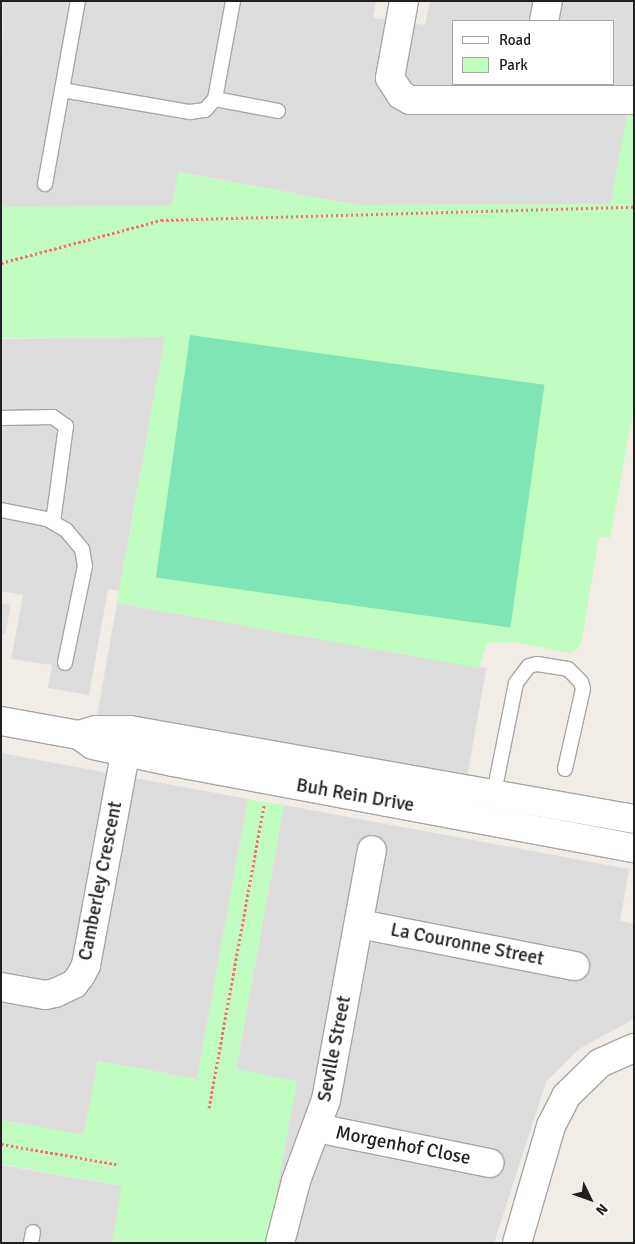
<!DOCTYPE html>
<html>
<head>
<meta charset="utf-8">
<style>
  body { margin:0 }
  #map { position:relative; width:635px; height:1244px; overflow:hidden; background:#f1ece6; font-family:Signika,sans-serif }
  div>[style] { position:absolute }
  .residential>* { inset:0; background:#dedddd; transform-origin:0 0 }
  .park>* { inset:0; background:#c1fdc1 }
  .pitch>* { inset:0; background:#7fe5b6; transform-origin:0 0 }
  .parking>* { inset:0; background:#e0e0e0 }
  .path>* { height:3px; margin-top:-1.5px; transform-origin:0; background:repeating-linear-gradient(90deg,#ff6e69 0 2.5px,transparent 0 5px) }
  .roads { filter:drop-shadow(1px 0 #a7a7a7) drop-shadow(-1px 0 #a7a7a7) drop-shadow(0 1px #a7a7a7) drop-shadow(0 -1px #a7a7a7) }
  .lane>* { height:14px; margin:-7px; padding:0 7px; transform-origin:7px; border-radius:7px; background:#fff }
  .street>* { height:28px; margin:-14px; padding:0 14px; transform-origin:14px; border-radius:14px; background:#fff }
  span { translate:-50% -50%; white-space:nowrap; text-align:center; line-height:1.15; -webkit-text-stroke:4px #fff; paint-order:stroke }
  .street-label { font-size:19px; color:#202020 }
  .frame { position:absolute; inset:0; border:2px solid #202020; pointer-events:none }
  .legend { position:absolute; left:452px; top:20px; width:162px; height:65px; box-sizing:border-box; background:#fff; border:1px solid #a6a6a6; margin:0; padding:6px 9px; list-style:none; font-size:15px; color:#202020 }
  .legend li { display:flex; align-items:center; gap:10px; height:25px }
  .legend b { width:25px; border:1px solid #a6a6a6 }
  .north { position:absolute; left:565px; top:1174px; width:50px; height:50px; -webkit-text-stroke:4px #fff; paint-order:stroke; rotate:132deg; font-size:14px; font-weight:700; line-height:20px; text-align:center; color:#202020 }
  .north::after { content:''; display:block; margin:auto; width:18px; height:22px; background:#202020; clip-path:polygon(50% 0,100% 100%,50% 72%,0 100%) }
</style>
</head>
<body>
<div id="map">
  <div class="residential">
    <div style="clip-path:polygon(evenodd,3px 1px,376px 1px,373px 18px,425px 25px,430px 1px,634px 1px,634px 112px,628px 111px,611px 204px,357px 205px,179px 172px,172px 206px,1px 207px,3px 1px,454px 21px,614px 21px,614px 84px,454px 84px,454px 21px)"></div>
    <div style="clip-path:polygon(165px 337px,119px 591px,108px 589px,89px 695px,48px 688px,52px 665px,11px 659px,23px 595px,1px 591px,1px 339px)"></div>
    <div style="left:117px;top:603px;width:375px;height:121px;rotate:10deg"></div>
    <div style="clip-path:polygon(1px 753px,248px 799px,197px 1079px,98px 1061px,84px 1135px,1px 1120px)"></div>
    <div style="clip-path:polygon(284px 805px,629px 869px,620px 921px,634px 924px,634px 1019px,579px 1049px,546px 1082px,494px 1243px,267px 1243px,236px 1070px)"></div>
    <div style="clip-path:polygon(1px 1165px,122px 1186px,112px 1243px,1px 1243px)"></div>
  </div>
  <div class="park">
    <div style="clip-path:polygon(628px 111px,634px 112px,634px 407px,610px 538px,599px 537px,581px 644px,576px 650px,569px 653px,515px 642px,487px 643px,479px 668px,117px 603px,165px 337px,1px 338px,1px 207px,172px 206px,178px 172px,357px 205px,610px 204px)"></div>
    <div style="clip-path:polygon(248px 799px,284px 805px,236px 1069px,297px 1081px,267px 1243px,112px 1243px,122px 1186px,1px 1164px,1px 1120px,84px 1135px,98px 1061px,197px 1079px)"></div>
  </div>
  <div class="pitch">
    <div style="left:190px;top:335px;width:358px;height:245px;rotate:8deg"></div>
  </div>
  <div class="parking">
    <div style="clip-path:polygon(1px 603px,11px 605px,5px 635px,1px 634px)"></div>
  </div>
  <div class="path">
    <div style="left:1px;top:263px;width:166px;rotate:-15deg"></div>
    <div style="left:161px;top:220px;width:473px;rotate:-1.6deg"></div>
    <div style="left:209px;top:1108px;width:308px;rotate:-79.7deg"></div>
    <div style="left:1px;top:1144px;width:117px;rotate:9.9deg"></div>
  </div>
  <div class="roads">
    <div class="lane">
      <div style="left:62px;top:90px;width:130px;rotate:9.8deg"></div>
      <div style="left:190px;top:112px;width:15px;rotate:-8deg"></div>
      <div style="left:205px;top:110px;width:15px;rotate:-48deg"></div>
      <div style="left:215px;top:99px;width:100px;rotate:-79.6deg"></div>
      <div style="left:215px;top:99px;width:64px;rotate:10.8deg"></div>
      <div style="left:45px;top:184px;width:186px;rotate:-79.8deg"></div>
      <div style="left:1px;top:418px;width:52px;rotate:-1.1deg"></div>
      <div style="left:53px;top:417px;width:16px;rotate:35deg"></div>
      <div style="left:66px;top:426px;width:97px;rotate:97.7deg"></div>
      <div style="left:1px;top:510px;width:47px;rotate:11.1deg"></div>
      <div style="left:47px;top:519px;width:22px;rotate:30deg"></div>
      <div style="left:66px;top:530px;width:25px;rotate:50deg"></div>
      <div style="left:82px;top:549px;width:17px;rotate:80deg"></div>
      <div style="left:85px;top:566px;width:99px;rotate:101.7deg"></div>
      <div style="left:493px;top:798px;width:117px;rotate:-78.7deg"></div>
      <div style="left:516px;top:683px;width:21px;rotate:-53deg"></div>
      <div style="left:529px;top:666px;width:8px;rotate:-14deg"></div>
      <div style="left:537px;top:664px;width:31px;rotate:9deg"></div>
      <div style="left:568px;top:669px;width:18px;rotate:45deg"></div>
      <div style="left:581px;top:682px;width:7px;rotate:74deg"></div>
      <div style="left:583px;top:689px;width:82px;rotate:102.7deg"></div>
      <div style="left:31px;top:1243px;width:11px;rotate:-80deg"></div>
    </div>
    <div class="street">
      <div style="left:404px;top:1px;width:78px;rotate:100.3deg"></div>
      <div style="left:390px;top:78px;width:20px;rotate:57deg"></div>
      <div style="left:401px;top:95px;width:10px;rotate:29deg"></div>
      <div style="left:410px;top:100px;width:224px"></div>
      <div style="left:544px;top:21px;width:20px;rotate:-79deg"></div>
      <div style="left:1px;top:721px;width:79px;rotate:10.2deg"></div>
      <div style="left:79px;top:735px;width:17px;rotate:36deg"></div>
      <div style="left:93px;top:745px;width:82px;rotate:12deg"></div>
      <div style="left:173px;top:762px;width:469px;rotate:10.6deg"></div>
      <div style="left:79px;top:735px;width:18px;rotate:-16deg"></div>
      <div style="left:96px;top:730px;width:34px"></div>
      <div style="left:130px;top:730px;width:512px;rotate:10.01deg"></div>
      <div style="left:359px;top:924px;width:220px;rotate:11deg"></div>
      <div style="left:1px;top:987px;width:45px;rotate:10.3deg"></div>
      <div style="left:45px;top:995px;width:10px;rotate:-11deg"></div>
      <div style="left:55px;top:993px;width:21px;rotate:-25deg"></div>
      <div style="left:74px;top:984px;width:11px;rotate:-52deg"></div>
      <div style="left:81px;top:975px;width:11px;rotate:-63deg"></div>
      <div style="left:86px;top:965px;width:235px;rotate:-79.5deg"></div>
      <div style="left:317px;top:1128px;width:176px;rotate:11.5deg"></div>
      <div style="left:280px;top:1243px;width:64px;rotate:-75.5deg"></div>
      <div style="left:296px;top:1181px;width:86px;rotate:-69.7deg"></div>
      <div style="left:326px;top:1100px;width:254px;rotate:-79.6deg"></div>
      <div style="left:517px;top:1243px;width:122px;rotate:-73.8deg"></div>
      <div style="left:551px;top:1126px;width:34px;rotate:-63deg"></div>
      <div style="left:566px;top:1096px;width:47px;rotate:-44.1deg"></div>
      <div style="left:600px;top:1063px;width:37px;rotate:-24deg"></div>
    </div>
  </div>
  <div class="street-label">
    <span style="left:355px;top:796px;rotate:10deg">Buh Rein Drive</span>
    <span style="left:101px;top:881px;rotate:-79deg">Camberley Crescent</span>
    <span style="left:467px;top:945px;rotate:11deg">La Couronne Street</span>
    <span style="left:335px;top:1049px;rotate:-79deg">Seville Street</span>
    <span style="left:403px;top:1146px;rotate:11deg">Morgenhof Close</span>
  </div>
  <div class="frame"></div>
  <ul class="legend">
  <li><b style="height:6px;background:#fff"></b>Road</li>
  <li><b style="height:14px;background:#c1fdc1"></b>Park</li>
  </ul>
  <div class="north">N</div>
</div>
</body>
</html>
